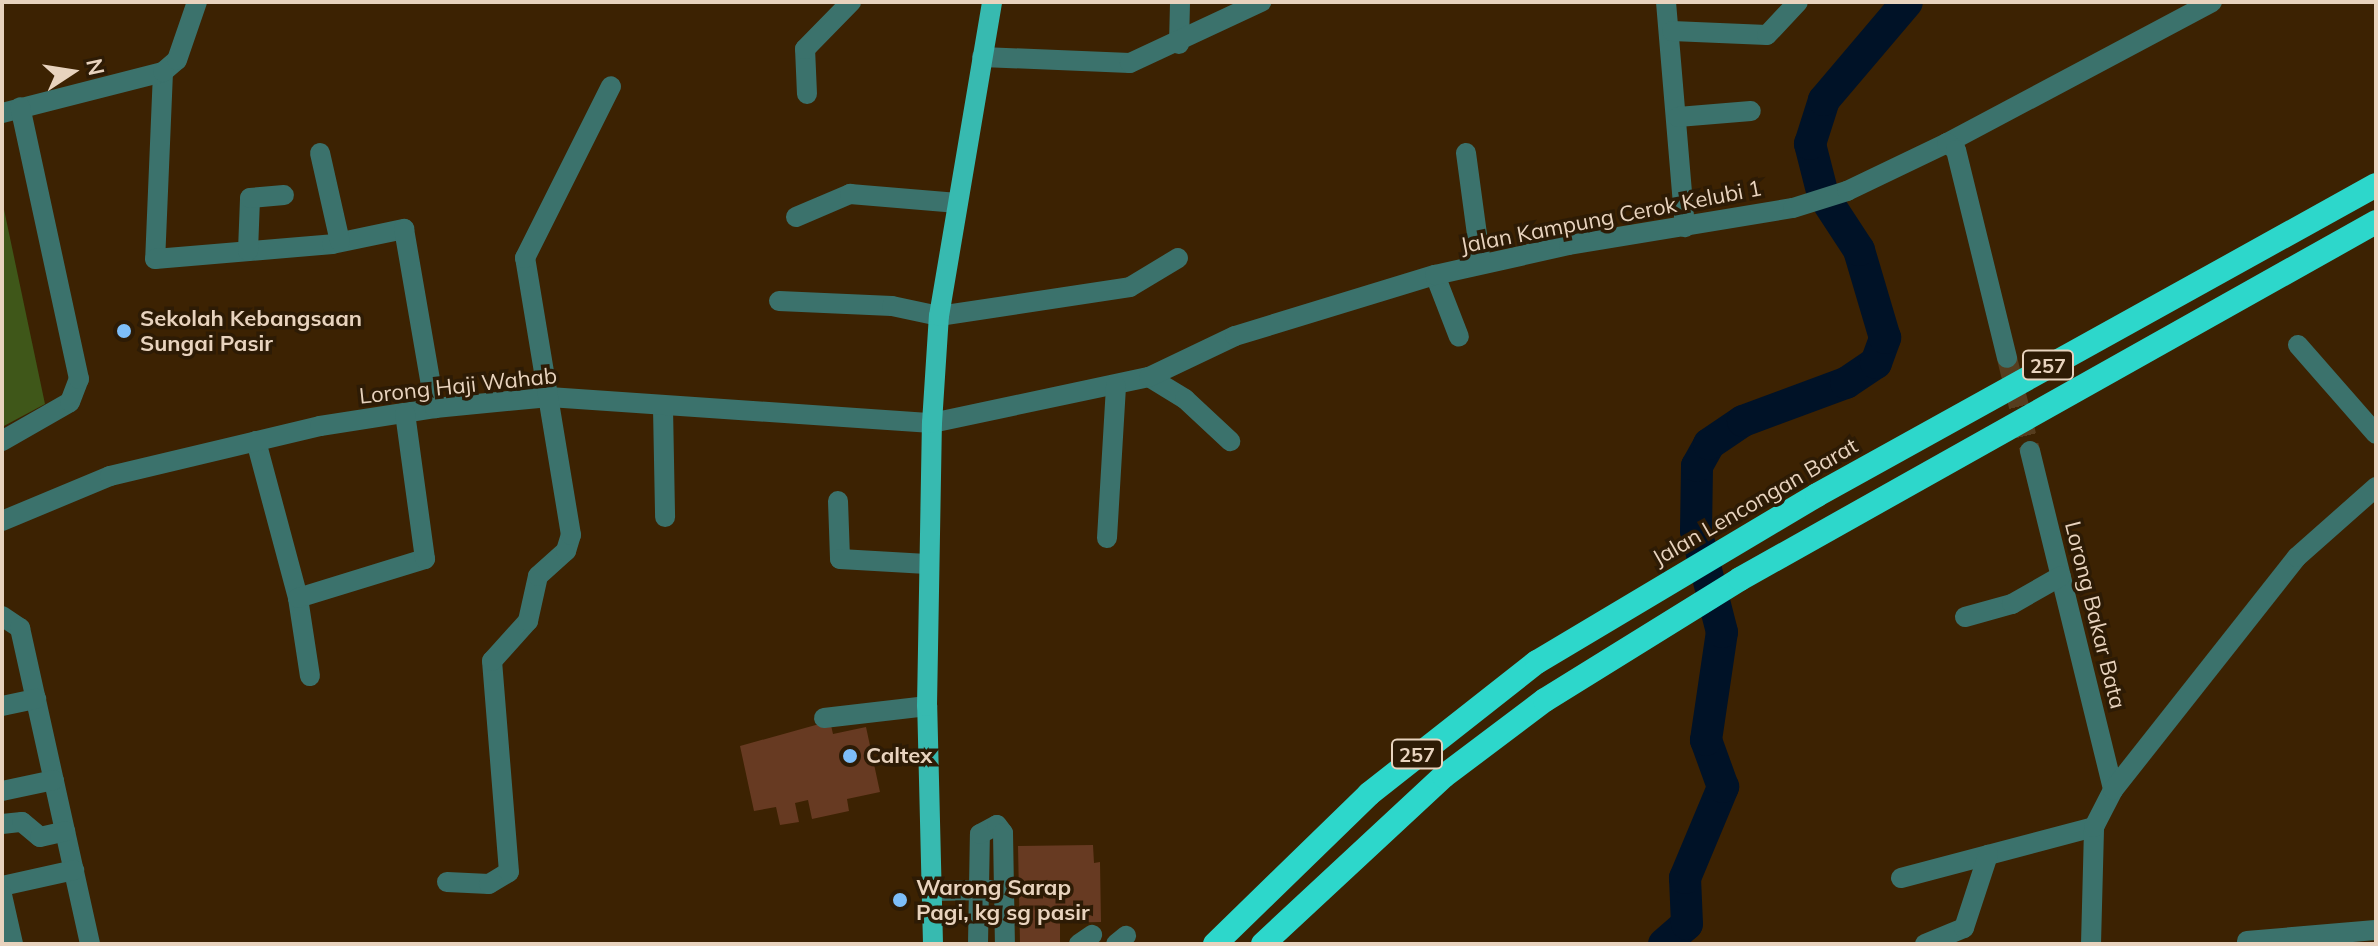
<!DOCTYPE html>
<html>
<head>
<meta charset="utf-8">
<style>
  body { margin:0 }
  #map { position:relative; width:2378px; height:946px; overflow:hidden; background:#3c2202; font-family:Mulish,sans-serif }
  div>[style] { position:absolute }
  .green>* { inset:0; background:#3f5719 }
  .river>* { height:32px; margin:-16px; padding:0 16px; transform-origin:16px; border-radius:16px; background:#001227 }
  .building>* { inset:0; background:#673a22 }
  .minor-tunnel>* { height:20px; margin-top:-10px; transform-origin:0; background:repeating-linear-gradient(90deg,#563d1e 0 20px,transparent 0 30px) }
  .minor>* { height:20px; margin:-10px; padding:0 10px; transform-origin:10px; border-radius:10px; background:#3b726c }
  .major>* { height:20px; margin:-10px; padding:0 10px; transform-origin:10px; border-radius:10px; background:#37bab0 }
  .highway>* { height:24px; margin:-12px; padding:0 12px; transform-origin:12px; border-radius:12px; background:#2dd7cb }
  .dots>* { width:22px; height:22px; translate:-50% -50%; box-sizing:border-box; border:4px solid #2d1b05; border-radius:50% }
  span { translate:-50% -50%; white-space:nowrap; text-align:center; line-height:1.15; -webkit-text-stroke:7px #2d1b05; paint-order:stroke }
  .shield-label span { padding:2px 6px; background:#2d1b05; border:2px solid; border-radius:6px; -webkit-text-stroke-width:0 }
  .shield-label { font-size:20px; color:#e8d3be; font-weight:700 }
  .street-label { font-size:22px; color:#e8d3be }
  .poi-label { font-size:22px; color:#e8d3be; font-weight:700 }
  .left { translate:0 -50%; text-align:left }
  .frame { position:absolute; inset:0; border:4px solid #e8d3be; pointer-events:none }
  .north { position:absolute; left:32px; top:32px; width:80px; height:80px; -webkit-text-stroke:6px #2d1b05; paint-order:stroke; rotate:78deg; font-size:22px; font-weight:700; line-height:32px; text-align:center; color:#e8d3be }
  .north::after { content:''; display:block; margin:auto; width:28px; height:36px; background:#e8d3be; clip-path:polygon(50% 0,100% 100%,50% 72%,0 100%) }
</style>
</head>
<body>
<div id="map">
  <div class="green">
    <div style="clip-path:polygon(2px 200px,45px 404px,2px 427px)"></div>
  </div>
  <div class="river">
    <div style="left:1664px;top:944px;width:30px;rotate:-41deg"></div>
    <div style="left:1687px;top:924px;width:46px;rotate:-92.5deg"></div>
    <div style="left:1685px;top:878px;width:99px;rotate:-67.3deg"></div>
    <div style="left:1723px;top:787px;width:50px;rotate:-109.9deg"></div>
    <div style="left:1706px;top:740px;width:109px;rotate:-81.6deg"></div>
    <div style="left:1722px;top:632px;width:104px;rotate:-104.4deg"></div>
    <div style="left:1696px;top:531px;width:65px;rotate:-89.1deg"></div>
    <div style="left:1697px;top:466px;width:25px;rotate:-61deg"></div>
    <div style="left:1709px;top:444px;width:41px;rotate:-34.1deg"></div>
    <div style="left:1743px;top:421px;width:110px;rotate:-20.3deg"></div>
    <div style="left:1846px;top:383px;width:36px;rotate:-34deg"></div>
    <div style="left:1876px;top:363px;width:27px;rotate:-70deg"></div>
    <div style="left:1885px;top:338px;width:92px;rotate:-106.5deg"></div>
    <div style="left:1859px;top:250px;width:66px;rotate:-123.2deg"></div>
    <div style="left:1823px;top:195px;width:53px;rotate:-104.3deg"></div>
    <div style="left:1810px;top:144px;width:46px;rotate:-72.3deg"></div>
    <div style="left:1824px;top:100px;width:128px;rotate:-49.7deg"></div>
  </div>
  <div class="building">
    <div style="clip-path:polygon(830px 721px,833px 734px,866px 727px,880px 792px,847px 799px,849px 811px,812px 819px,808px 800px,795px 803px,799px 822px,780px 825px,776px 807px,754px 811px,740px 746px)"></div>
    <div style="clip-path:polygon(1093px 845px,1094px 863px,1100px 862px,1101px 922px,1060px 923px,1060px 944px,1020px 944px,1018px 846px)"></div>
  </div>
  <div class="minor-tunnel">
    <div style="left:2007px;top:358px;width:96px;rotate:76.1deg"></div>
  </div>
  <div class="minor">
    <div style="left:1666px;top:2px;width:226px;rotate:85.2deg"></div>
    <div style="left:1672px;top:31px;width:95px;rotate:2.4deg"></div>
    <div style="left:1767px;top:35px;width:45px;rotate:-46.8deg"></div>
    <div style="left:1179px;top:44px;width:42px;rotate:-88.6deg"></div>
    <div style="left:982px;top:57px;width:148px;rotate:2.3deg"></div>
    <div style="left:1130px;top:63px;width:145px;rotate:-25deg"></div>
    <div style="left:163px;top:72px;width:187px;rotate:92.4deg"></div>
    <div style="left:155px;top:259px;width:178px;rotate:-4.8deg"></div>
    <div style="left:332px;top:244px;width:74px;rotate:-11.8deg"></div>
    <div style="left:404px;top:229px;width:182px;rotate:80.2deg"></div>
    <div style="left:807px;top:94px;width:45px;rotate:-92.5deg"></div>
    <div style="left:805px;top:49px;width:66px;rotate:-45.6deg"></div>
    <div style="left:2px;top:113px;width:166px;rotate:-14.3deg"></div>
    <div style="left:163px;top:72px;width:18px;rotate:-41deg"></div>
    <div style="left:177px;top:60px;width:61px;rotate:-71deg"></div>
    <div style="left:1678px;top:117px;width:73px;rotate:-4.7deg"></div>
    <div style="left:1947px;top:143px;width:300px;rotate:-28deg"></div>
    <div style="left:320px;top:153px;width:91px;rotate:77.3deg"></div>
    <div style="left:1466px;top:153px;width:112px;rotate:82.3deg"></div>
    <div style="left:796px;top:217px;width:59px;rotate:-23.1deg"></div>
    <div style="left:850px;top:194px;width:108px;rotate:4.8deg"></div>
    <div style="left:248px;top:251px;width:53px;rotate:-87.8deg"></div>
    <div style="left:250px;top:198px;width:34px;rotate:-5deg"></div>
    <div style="left:1435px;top:275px;width:66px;rotate:68.8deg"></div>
    <div style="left:779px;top:301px;width:113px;rotate:2.5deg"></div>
    <div style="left:892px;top:306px;width:48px;rotate:12deg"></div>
    <div style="left:939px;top:316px;width:193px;rotate:-8.6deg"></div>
    <div style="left:1130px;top:287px;width:56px;rotate:-31.1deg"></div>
    <div style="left:2298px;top:345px;width:118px;rotate:48.8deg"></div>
    <div style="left:1149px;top:377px;width:42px;rotate:31.4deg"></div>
    <div style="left:1185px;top:399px;width:62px;rotate:43deg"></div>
    <div style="left:663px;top:408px;width:109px;rotate:88.9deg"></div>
    <div style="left:2px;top:441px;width:78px;rotate:-29.8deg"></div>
    <div style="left:70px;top:402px;width:25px;rotate:-69deg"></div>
    <div style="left:79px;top:379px;width:278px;rotate:-102.2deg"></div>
    <div style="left:256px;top:441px;width:163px;rotate:75deg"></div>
    <div style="left:298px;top:598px;width:79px;rotate:81.3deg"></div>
    <div style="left:2030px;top:451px;width:349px;rotate:76.2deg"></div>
    <div style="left:838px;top:501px;width:58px;rotate:88deg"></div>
    <div style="left:840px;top:559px;width:87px;rotate:3.3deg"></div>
    <div style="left:2px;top:521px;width:117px;rotate:-22.6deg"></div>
    <div style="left:110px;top:476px;width:216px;rotate:-13.4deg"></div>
    <div style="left:320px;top:426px;width:116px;rotate:-8.9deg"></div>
    <div style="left:435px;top:408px;width:115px;rotate:-5.5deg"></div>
    <div style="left:549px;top:397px;width:384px;rotate:3.9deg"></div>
    <div style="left:932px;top:423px;width:222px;rotate:-12deg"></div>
    <div style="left:1149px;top:377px;width:95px;rotate:-25.5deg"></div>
    <div style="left:1235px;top:336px;width:209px;rotate:-17deg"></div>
    <div style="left:1435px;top:275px;width:137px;rotate:-12.6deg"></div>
    <div style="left:1569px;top:245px;width:227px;rotate:-9.4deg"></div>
    <div style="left:1793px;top:208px;width:57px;rotate:-17.5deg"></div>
    <div style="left:1847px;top:191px;width:111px;rotate:-25.6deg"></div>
    <div style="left:1947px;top:143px;width:11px;rotate:38deg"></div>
    <div style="left:1956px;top:150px;width:214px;rotate:76.2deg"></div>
    <div style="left:1107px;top:538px;width:152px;rotate:-86.6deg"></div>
    <div style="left:298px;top:598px;width:133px;rotate:-17.1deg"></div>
    <div style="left:425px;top:559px;width:147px;rotate:-97.8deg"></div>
    <div style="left:2px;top:616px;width:22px;rotate:34deg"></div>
    <div style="left:20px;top:628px;width:324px;rotate:77.5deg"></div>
    <div style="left:1965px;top:617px;width:49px;rotate:-15.5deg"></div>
    <div style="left:2012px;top:604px;width:56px;rotate:-29.7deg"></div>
    <div style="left:2px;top:706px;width:35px;rotate:-12deg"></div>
    <div style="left:824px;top:718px;width:104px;rotate:-6.6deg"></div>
    <div style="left:2px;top:791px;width:53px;rotate:-11.9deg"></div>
    <div style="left:2px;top:824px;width:20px;rotate:-6deg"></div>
    <div style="left:22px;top:822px;width:23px;rotate:40deg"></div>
    <div style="left:40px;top:837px;width:26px;rotate:-13deg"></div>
    <div style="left:1901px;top:878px;width:200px;rotate:-14.8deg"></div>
    <div style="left:447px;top:882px;width:42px;rotate:2.7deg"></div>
    <div style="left:489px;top:884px;width:23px;rotate:-31deg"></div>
    <div style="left:509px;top:872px;width:212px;rotate:-94.6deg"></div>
    <div style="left:492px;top:661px;width:54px;rotate:-48deg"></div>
    <div style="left:528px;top:621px;width:46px;rotate:-77.5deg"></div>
    <div style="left:538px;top:576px;width:38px;rotate:-42deg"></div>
    <div style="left:566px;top:551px;width:17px;rotate:-73deg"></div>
    <div style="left:571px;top:535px;width:281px;rotate:-99.4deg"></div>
    <div style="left:525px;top:258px;width:192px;rotate:-63.4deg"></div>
    <div style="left:2px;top:886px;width:74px;rotate:-12.5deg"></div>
    <div style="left:931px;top:891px;width:60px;rotate:-1deg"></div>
    <div style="left:2px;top:895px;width:50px;rotate:77.3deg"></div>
    <div style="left:2247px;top:941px;width:129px;rotate:-4.9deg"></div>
    <div style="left:978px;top:944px;width:110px;rotate:-89deg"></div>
    <div style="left:980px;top:834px;width:19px;rotate:-28deg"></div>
    <div style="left:997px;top:825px;width:10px;rotate:53deg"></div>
    <div style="left:1003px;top:833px;width:111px;rotate:89deg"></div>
    <div style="left:1079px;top:944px;width:16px;rotate:-35deg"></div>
    <div style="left:1116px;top:944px;width:13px;rotate:-39deg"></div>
    <div style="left:1925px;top:944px;width:42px;rotate:-22.3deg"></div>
    <div style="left:1964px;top:928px;width:77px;rotate:-71.8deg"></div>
    <div style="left:2091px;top:944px;width:117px;rotate:-88.5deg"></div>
    <div style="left:2094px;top:827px;width:42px;rotate:-62.8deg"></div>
    <div style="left:2113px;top:790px;width:297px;rotate:-51.7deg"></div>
    <div style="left:2297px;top:557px;width:106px;rotate:-41.5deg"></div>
  </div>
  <div class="major">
    <div style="left:933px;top:944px;width:238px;rotate:-91.4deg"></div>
    <div style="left:927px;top:706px;width:283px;rotate:-89deg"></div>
    <div style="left:932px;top:423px;width:107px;rotate:-86.3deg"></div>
    <div style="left:939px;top:316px;width:318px;rotate:-80.4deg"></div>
  </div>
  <div class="highway">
    <div style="left:1215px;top:944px;width:215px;rotate:-44.2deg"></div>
    <div style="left:1369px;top:794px;width:214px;rotate:-38.2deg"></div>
    <div style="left:1537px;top:662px;width:326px;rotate:-30.8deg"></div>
    <div style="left:1817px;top:495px;width:639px;rotate:-29.01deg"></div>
    <div style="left:1263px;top:944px;width:247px;rotate:-42.9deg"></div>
    <div style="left:1444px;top:776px;width:126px;rotate:-37deg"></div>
    <div style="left:1545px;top:700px;width:229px;rotate:-31.8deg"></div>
    <div style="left:1740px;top:579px;width:729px;rotate:-29.31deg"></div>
  </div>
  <div class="dots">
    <div style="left:124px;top:331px;background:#7dbef9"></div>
    <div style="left:850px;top:756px;background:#7dbef9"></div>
    <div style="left:900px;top:900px;background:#7dbef9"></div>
  </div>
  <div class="shield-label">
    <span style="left:2048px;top:365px">257</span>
    <span style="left:1417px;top:754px">257</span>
  </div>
  <div class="street-label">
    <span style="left:1611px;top:217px;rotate:-11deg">Jalan Kampung Cerok Kelubi 1</span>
    <span style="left:458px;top:386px;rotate:-6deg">Lorong Haji Wahab</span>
    <span style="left:1755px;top:502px;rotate:-30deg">Jalan Lencongan Barat</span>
    <span style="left:2095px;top:615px;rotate:76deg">Lorong Bakar Bata</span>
  </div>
  <div class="poi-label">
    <span class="left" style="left:140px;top:331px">Sekolah Kebangsaan<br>Sungai Pasir</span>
    <span class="left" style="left:866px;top:756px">Caltex</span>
    <span class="left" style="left:916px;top:900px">Warong Sarap<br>Pagi, kg sg pasir</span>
  </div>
  <div class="frame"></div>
  <div class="north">N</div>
</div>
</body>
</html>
